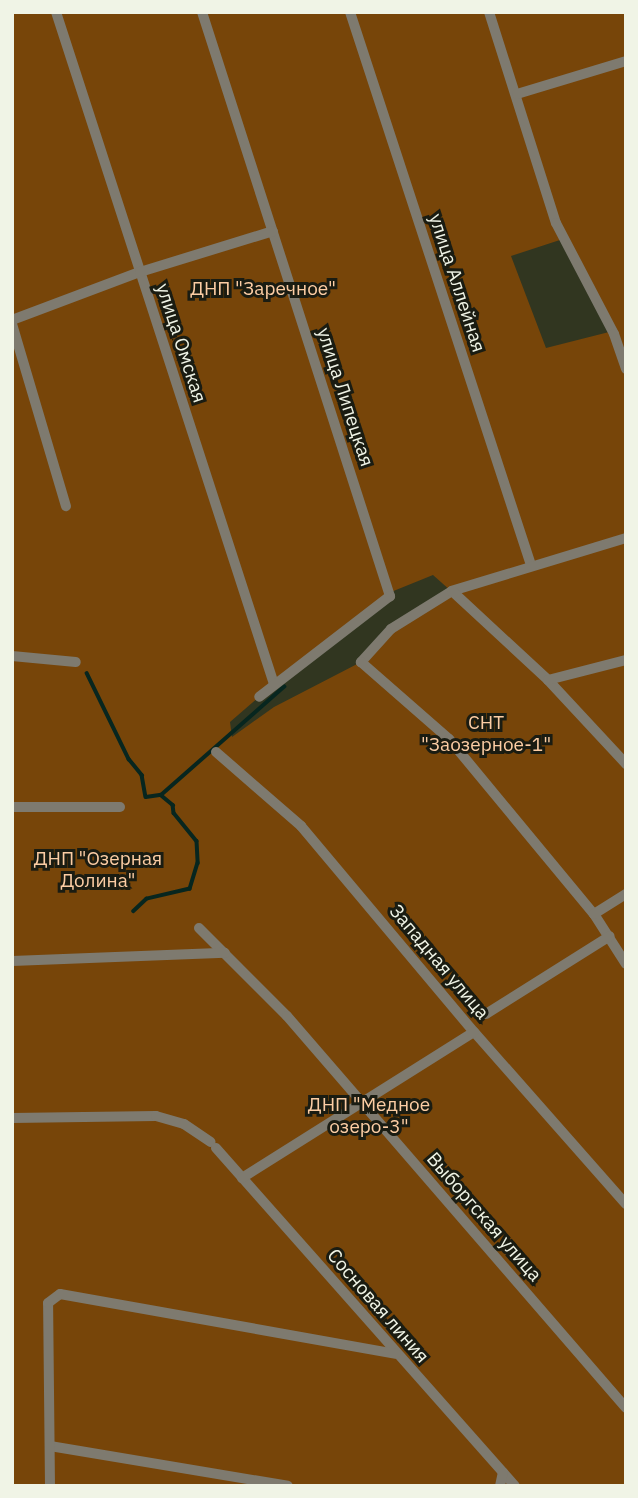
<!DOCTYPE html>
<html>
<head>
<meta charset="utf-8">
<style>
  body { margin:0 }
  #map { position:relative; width:638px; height:1498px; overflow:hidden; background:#313620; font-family:"IBM Plex Sans",sans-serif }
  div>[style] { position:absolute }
  .green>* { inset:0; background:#774509 }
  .stream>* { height:3.5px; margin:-1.75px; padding:0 1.75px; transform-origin:1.75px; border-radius:1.75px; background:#07261f }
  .minor>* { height:10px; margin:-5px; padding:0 5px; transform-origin:5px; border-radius:5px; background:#7e7a6f }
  span { translate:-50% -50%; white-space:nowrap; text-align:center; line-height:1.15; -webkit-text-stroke:6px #1a1c12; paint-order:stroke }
  .street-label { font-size:19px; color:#f0f4e6 }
  .park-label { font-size:19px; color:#fccda4 }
  .frame { position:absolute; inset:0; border:14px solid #f0f4e6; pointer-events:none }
</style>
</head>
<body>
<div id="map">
  <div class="green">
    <div style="clip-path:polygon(evenodd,12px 12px,626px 12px,626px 1486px,12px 1486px,12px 12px,563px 239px,613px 331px,546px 348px,511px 256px,563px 239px,12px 12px,433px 575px,451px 591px,391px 629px,361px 662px,274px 707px,232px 737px,230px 722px,259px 697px,391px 592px,433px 575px)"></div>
  </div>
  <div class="stream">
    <div style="left:87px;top:673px;width:96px;rotate:64deg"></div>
    <div style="left:129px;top:759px;width:21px;rotate:51deg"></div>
    <div style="left:142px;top:775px;width:22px;rotate:80deg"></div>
    <div style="left:146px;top:797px;width:15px;rotate:-8deg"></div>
    <div style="left:161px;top:795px;width:16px;rotate:40deg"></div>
    <div style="left:173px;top:805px;width:8px;rotate:83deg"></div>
    <div style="left:174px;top:813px;width:36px;rotate:51deg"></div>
    <div style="left:197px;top:841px;width:22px;rotate:87deg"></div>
    <div style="left:198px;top:863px;width:27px;rotate:107deg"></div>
    <div style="left:190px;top:889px;width:44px;rotate:166.9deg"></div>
    <div style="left:147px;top:899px;width:18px;rotate:137deg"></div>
    <div style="left:161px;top:795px;width:164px;rotate:-41.3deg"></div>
  </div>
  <div class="minor">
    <div style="left:56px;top:12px;width:706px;rotate:72.03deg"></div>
    <div style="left:202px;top:12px;width:614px;rotate:72.16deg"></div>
    <div style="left:390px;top:596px;width:165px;rotate:142.4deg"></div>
    <div style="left:350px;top:12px;width:582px;rotate:71.88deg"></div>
    <div style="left:489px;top:12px;width:221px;rotate:72.4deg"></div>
    <div style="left:556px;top:223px;width:125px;rotate:62.4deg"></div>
    <div style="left:614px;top:334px;width:37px;rotate:71deg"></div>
    <div style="left:517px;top:94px;width:114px;rotate:-16.8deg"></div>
    <div style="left:12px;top:320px;width:137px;rotate:-20.6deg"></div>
    <div style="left:140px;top:272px;width:139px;rotate:-17.1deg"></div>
    <div style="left:12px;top:324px;width:190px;rotate:73.5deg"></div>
    <div style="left:626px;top:538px;width:182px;rotate:163.1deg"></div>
    <div style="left:452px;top:591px;width:72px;rotate:148.1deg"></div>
    <div style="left:391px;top:629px;width:45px;rotate:132.3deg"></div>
    <div style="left:361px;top:662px;width:117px;rotate:41.2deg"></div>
    <div style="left:449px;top:739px;width:227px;rotate:50.4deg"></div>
    <div style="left:594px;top:914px;width:59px;rotate:57.4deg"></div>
    <div style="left:452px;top:591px;width:131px;rotate:42.8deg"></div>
    <div style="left:548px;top:680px;width:115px;rotate:47.1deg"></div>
    <div style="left:12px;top:656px;width:64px;rotate:5.4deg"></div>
    <div style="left:548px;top:680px;width:81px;rotate:-14.4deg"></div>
    <div style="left:216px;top:752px;width:113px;rotate:41deg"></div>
    <div style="left:301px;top:826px;width:270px;rotate:50deg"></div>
    <div style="left:475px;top:1033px;width:228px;rotate:48.6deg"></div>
    <div style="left:12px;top:807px;width:108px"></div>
    <div style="left:594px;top:914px;width:38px;rotate:-32deg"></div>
    <div style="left:199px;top:928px;width:124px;rotate:45deg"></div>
    <div style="left:287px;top:1016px;width:518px;rotate:49.15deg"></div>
    <div style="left:12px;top:961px;width:213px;rotate:-2.2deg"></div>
    <div style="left:486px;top:1014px;width:146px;rotate:-32.2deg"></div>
    <div style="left:12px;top:1118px;width:144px;rotate:-0.8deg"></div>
    <div style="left:156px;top:1116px;width:29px;rotate:16deg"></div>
    <div style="left:184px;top:1124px;width:32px;rotate:34deg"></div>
    <div style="left:216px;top:1148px;width:451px;rotate:48.5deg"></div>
    <div style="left:242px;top:1178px;width:274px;rotate:-32.2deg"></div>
    <div style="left:50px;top:1446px;width:241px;rotate:9.5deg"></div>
    <div style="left:50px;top:1486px;width:183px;rotate:-90.6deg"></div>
    <div style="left:48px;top:1303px;width:15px;rotate:-37deg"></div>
    <div style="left:60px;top:1294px;width:341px;rotate:10.1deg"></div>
    <div style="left:500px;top:1486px;width:14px;rotate:-78deg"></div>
  </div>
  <div class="street-label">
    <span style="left:457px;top:283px;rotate:72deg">улица Аллейная</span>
    <span style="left:181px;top:343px;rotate:72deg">улица Омская</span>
    <span style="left:345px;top:397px;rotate:72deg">улица Липецкая</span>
    <span style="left:439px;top:962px;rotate:50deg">Западная улица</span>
    <span style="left:484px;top:1217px;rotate:49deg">Выборгская улица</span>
    <span style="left:378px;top:1306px;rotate:49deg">Сосновая линия</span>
  </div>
  <div class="park-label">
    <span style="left:263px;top:289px">ДНП "Заречное"</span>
    <span style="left:486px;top:734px">СНТ<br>"Заозерное-1"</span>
    <span style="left:98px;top:870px">ДНП "Озерная<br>Долина"</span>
    <span style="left:369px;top:1116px">ДНП "Медное<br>озеро-3"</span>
  </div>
  <div class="frame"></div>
</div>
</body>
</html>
